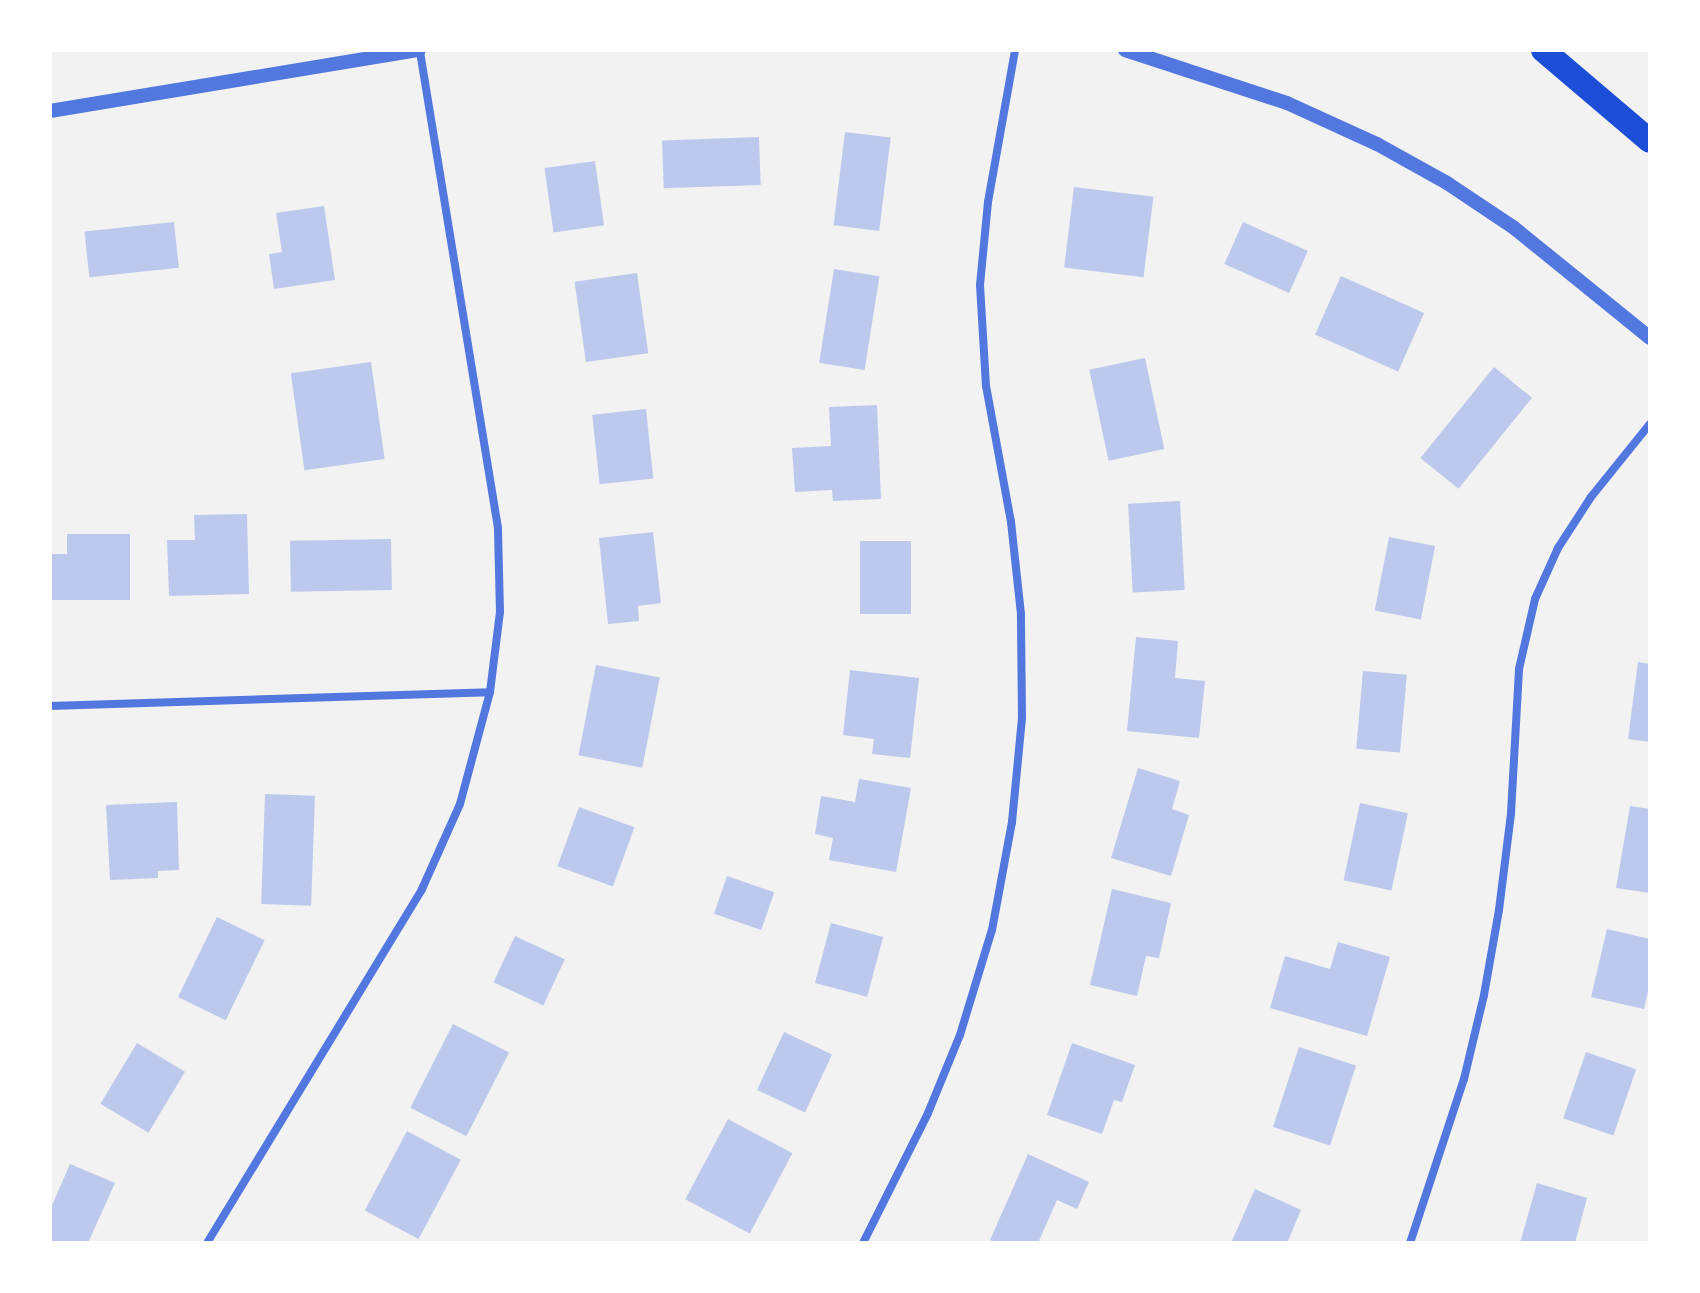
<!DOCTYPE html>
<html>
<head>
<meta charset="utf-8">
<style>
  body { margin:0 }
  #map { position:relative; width:1700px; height:1293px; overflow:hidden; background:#f2f2f2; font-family:"Open Sans",sans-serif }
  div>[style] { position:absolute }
  .building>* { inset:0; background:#bdc9ec; transform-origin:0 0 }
  .minor>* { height:8px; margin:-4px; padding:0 4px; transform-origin:4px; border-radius:4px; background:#5277de }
  .tertiary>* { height:14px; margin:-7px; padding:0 7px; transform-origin:7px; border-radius:7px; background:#5277de }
  .motorway>* { height:24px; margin:-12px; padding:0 12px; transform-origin:12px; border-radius:12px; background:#1d4ed8 }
  span { translate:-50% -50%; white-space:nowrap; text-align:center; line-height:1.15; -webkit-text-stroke:6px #fff; paint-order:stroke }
  .frame { position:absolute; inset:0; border:52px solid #fff; pointer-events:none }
</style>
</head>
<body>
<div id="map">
  <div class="building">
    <div style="left:845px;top:132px;width:46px;height:94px;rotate:7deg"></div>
    <div style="left:759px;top:137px;width:48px;height:97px;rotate:88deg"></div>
    <div style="left:595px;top:161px;width:65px;height:51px;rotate:82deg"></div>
    <div style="left:1074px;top:187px;width:80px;height:81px;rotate:7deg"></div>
    <div style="clip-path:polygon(324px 206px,335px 280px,274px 289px,269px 254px,282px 252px,276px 213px)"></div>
    <div style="left:174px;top:222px;width:46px;height:90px;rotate:84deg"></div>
    <div style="left:1243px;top:222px;width:71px;height:46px;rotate:24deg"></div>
    <div style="left:834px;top:269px;width:46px;height:95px;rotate:9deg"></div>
    <div style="left:637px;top:273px;width:81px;height:63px;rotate:82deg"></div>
    <div style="left:1341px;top:276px;width:91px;height:64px;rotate:24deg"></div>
    <div style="left:1145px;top:358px;width:93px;height:57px;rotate:78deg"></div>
    <div style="left:371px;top:362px;width:98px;height:81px;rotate:82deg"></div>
    <div style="left:1494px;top:367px;width:49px;height:117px;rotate:39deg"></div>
    <div style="clip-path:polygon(877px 405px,881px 499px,833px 501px,832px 490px,795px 492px,792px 448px,831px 446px,829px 407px)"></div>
    <div style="left:646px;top:409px;width:70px;height:54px;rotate:84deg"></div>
    <div style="left:1180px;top:501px;width:89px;height:52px;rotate:87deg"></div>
    <div style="clip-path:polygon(247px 514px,249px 594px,169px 596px,167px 540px,195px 540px,194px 515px)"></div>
    <div style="clip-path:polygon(653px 532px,661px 603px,638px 606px,639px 621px,608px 624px,599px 538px)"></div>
    <div style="clip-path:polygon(67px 534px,130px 534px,130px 600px,50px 600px,50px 554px,67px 554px)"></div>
    <div style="left:1389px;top:537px;width:47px;height:75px;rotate:11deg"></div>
    <div style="left:391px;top:539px;width:51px;height:101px;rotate:89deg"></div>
    <div style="left:860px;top:541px;width:51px;height:73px"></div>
    <div style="clip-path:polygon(1136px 637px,1178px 641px,1175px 678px,1205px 681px,1199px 738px,1127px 731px)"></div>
    <div style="clip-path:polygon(1638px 662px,1650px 664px,1650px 742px,1628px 739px)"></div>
    <div style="left:596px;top:665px;width:65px;height:92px;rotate:11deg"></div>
    <div style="clip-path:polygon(850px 670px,919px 678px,910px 758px,872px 754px,874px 739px,843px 735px)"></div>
    <div style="left:1363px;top:671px;width:44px;height:78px;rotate:5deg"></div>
    <div style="clip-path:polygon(1138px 768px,1180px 781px,1172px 809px,1189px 815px,1171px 876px,1111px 858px)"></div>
    <div style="clip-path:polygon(859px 779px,911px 788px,896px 872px,829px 860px,833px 838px,815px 834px,821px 796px,855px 802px)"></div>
    <div style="left:265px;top:794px;width:50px;height:110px;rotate:2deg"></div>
    <div style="clip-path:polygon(177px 802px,179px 870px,158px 871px,158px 878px,110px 880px,106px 805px)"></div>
    <div style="left:1360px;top:803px;width:49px;height:79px;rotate:12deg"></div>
    <div style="clip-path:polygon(1630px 806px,1650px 809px,1650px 893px,1616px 888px)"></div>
    <div style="left:579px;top:807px;width:59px;height:63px;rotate:20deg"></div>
    <div style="left:727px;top:876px;width:50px;height:40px;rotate:19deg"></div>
    <div style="clip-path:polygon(1112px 889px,1171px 903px,1159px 958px,1146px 956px,1137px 996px,1090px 985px)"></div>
    <div style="left:217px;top:917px;width:53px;height:89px;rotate:26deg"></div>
    <div style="left:831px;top:923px;width:54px;height:62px;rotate:15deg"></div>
    <div style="clip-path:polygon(1607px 929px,1650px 939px,1650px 983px,1644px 1009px,1591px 997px)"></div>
    <div style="left:515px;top:936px;width:55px;height:51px;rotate:25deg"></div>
    <div style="clip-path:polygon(1338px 942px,1390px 957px,1367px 1036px,1270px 1008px,1285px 956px,1330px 969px)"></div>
    <div style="left:453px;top:1024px;width:63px;height:94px;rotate:27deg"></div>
    <div style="left:784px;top:1032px;width:53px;height:64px;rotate:25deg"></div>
    <div style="left:137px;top:1043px;width:56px;height:71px;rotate:31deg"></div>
    <div style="clip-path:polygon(1072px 1043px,1135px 1065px,1122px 1102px,1114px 1100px,1102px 1134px,1047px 1115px)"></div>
    <div style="left:1299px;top:1047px;width:60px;height:84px;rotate:18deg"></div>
    <div style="left:1586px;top:1052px;width:53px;height:70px;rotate:19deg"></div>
    <div style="left:728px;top:1119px;width:73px;height:91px;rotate:28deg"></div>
    <div style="left:407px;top:1131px;width:61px;height:90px;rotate:28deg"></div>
    <div style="clip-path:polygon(1028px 1154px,1089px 1182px,1077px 1209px,1057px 1200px,1038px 1243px,996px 1243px,990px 1240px)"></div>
    <div style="clip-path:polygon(70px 1164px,115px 1183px,88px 1243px,50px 1243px,50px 1210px)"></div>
    <div style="clip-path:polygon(1537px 1183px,1587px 1198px,1575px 1243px,1520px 1243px)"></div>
    <div style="clip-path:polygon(1255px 1189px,1301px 1210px,1287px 1243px,1231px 1243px)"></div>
  </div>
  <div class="minor">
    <div style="left:50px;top:706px;width:440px;rotate:-1.8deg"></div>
    <div style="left:207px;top:1243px;width:414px;rotate:-58.7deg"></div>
    <div style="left:422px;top:889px;width:93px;rotate:-65.9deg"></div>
    <div style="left:460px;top:804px;width:116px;rotate:-75deg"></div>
    <div style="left:490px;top:692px;width:81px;rotate:-82.9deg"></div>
    <div style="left:500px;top:612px;width:84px;rotate:-91.4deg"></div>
    <div style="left:498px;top:528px;width:484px;rotate:-99.3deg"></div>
    <div style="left:863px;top:1243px;width:145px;rotate:-63.4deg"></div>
    <div style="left:928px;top:1113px;width:84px;rotate:-67.7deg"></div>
    <div style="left:960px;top:1035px;width:110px;rotate:-73.1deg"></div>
    <div style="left:992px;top:930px;width:110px;rotate:-79.5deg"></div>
    <div style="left:1012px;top:822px;width:104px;rotate:-84.5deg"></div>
    <div style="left:1022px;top:718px;width:104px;rotate:-90.6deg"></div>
    <div style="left:1021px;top:614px;width:93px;rotate:-96.2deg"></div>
    <div style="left:1011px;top:522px;width:138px;rotate:-100.4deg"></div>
    <div style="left:986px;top:386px;width:101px;rotate:-93.4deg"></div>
    <div style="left:980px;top:285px;width:83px;rotate:-84.5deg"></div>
    <div style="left:988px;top:202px;width:154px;rotate:-79.9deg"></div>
    <div style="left:1410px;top:1243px;width:173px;rotate:-71.8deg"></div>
    <div style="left:1464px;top:1079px;width:86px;rotate:-76.6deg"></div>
    <div style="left:1484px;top:995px;width:86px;rotate:-80deg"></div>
    <div style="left:1499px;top:910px;width:98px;rotate:-82.9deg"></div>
    <div style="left:1511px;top:813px;width:144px;rotate:-86.8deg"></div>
    <div style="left:1519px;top:669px;width:72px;rotate:-77.1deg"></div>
    <div style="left:1535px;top:599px;width:56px;rotate:-65.7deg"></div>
    <div style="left:1558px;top:548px;width:61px;rotate:-57.1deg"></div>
    <div style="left:1591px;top:497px;width:94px;rotate:-51.1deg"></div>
  </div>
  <div class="tertiary">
    <div style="left:1125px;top:50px;width:170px;rotate:18.1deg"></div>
    <div style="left:1287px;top:103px;width:99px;rotate:24.5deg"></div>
    <div style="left:1377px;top:144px;width:80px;rotate:29.1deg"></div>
    <div style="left:1447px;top:183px;width:79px;rotate:33.7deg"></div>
    <div style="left:1513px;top:227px;width:176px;rotate:39deg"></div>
    <div style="left:50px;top:111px;width:374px;rotate:-9.4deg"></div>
  </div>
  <div class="motorway">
    <div style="left:1543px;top:50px;width:140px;rotate:40.4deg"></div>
  </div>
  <div class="frame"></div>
</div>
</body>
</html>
